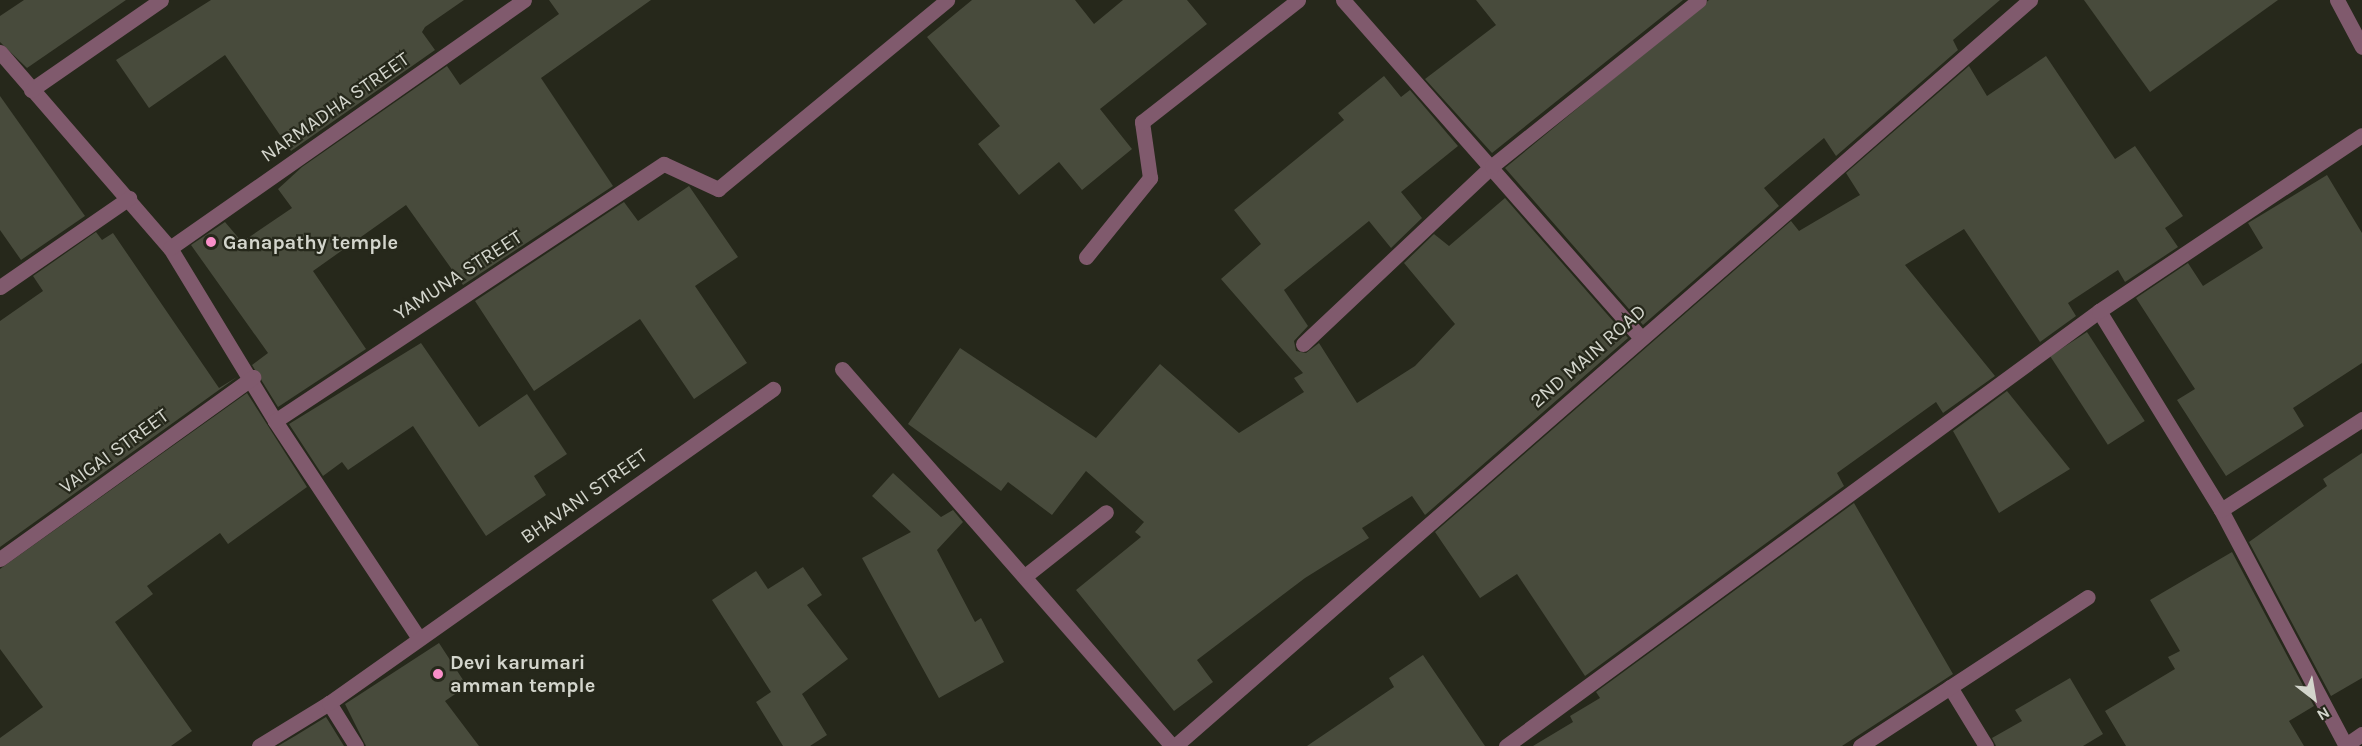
<!DOCTYPE html>
<html>
<head>
<meta charset="utf-8">
<style>
  body { margin:0 }
  #map { position:relative; width:2362px; height:746px; overflow:hidden; background:#26281b; font-family:Karla,sans-serif }
  div>[style] { position:absolute }
  .building>* { inset:0; background:#484b3c; transform-origin:0 0 }
  .minor>* { height:15px; margin:-7.5px; padding:0 7.5px; transform-origin:7.5px; border-radius:7.5px; background:#805a6d }
  .dots>* { width:16px; height:16px; translate:-50% -50%; box-sizing:border-box; border:3px solid #26281b; border-radius:50% }
  span { translate:-50% -50%; white-space:nowrap; text-align:center; line-height:1.15; -webkit-text-stroke:4.5px #26281b; paint-order:stroke }
  .street-label { font-size:20px; color:#d3d5cc }
  .poi-label { font-size:20px; color:#d3d5cc; font-weight:700 }
  .left { translate:0 -50%; text-align:left }
  .north { position:absolute; left:2284px; top:668px; width:60px; height:60px; -webkit-text-stroke:4px #26281b; paint-order:stroke; rotate:149deg; font-size:16px; font-weight:700; line-height:24px; text-align:center; color:#d3d5cc }
  .north::after { content:''; display:block; margin:auto; width:21px; height:27px; background:#d3d5cc; clip-path:polygon(50% 0,100% 100%,50% 72%,0 100%) }
</style>
</head>
<body>
<div id="map">
  <div class="building">
    <div style="clip-path:polygon(24px 0,126px 0,27px 68px,0 42px,0 16px)"></div>
    <div style="clip-path:polygon(211px 0,464px 0,425px 27px,422px 32px,435px 50px,291px 151px,225px 55px,149px 108px,116px 60px)"></div>
    <div style="clip-path:polygon(549px 0,651px 0,541px 78px,613px 186px,463px 285px,406px 205px,313px 271px,366px 349px,278px 407px,252px 365px,268px 353px,191px 245px,225px 222px,242px 242px,292px 208px,278px 189px,302px 167px,447px 66px,460px 85px,559px 14px)"></div>
    <div style="clip-path:polygon(972px 0,1075px 0,1094px 24px,1123px 0,1187px 0,1207px 24px,1100px 109px,1132px 149px,1082px 190px,1059px 162px,1019px 195px,978px 144px,1000px 126px,927px 37px)"></div>
    <div style="clip-path:polygon(1476px 0,1683px 0,1492px 153px,1425px 79px,1496px 25px)"></div>
    <div style="clip-path:polygon(1709px 0,2000px 0,1953px 40px,1958px 50px,1836px 156px,1824px 138px,1764px 188px,1779px 206px,1643px 325px,1505px 168px)"></div>
    <div style="clip-path:polygon(2084px 0,2278px 0,2150px 92px)"></div>
    <div style="clip-path:polygon(2046px 56px,2115px 159px,2135px 146px,2183px 216px,2165px 228px,2178px 247px,2125px 282px,2118px 270px,2068px 303px,2076px 316px,2040px 342px,1964px 229px,1905px 265px,1995px 376px,1943px 413px,1936px 402px,1837px 473px,1844px 486px,1585px 676px,1517px 574px,1480px 598px,1435px 532px,1791px 221px,1799px 231px,1860px 195px,1846px 173px,1969px 66px,1987px 96px)"></div>
    <div style="clip-path:polygon(1384px 76px,1401px 97px,1410px 90px,1458px 146px,1401px 192px,1422px 218px,1391px 248px,1369px 221px,1284px 290px,1308px 326px,1294px 341px,1296px 351px,1306px 353px,1319px 343px,1357px 403px,1415px 366px,1455px 324px,1404px 263px,1434px 234px,1449px 246px,1505px 198px,1628px 338px,1425px 515px,1412px 496px,1362px 528px,1369px 538px,1305px 578px,1197px 660px,1213px 682px,1174px 711px,1076px 590px,1141px 537px,1135px 532px,1144px 522px,1086px 471px,1052px 515px,1008px 482px,1001px 491px,908px 424px,960px 348px,1096px 438px,1160px 364px,1239px 433px,1304px 392px,1294px 378px,1303px 373px,1221px 279px,1261px 244px,1234px 210px,1344px 120px,1338px 113px)"></div>
    <div style="clip-path:polygon(0 96px,85px 216px,21px 260px,0 230px)"></div>
    <div style="clip-path:polygon(2327px 175px,2362px 233px,2362px 363px,2293px 408px,2304px 426px,2226px 476px,2177px 400px,2195px 389px,2136px 298px,2188px 263px,2203px 286px,2263px 248px,2248px 223px)"></div>
    <div style="clip-path:polygon(689px 186px,738px 257px,695px 286px,747px 363px,694px 399px,640px 319px,534px 391px,475px 301px,624px 202px,638px 221px)"></div>
    <div style="clip-path:polygon(96px 232px,102px 240px,113px 233px,219px 388px,237px 377px,0 547px,0 321px,43px 291px,33px 276px)"></div>
    <div style="left:2087px;top:332px;width:106px;height:44px;rotate:57deg"></div>
    <div style="clip-path:polygon(421px 343px,479px 427px,527px 394px,567px 454px,534px 476px,546px 495px,486px 536px,413px 426px,348px 470px,342px 462px,323px 476px,289px 424px)"></div>
    <div style="clip-path:polygon(2007px 391px,2070px 469px,1999px 513px,1953px 431px)"></div>
    <div style="clip-path:polygon(247px 393px,307px 487px,228px 544px,220px 533px,147px 586px,153px 594px,115px 622px,192px 731px,171px 746px,0 746px,0 738px,43px 707px,0 649px,0 569px)"></div>
    <div style="clip-path:polygon(2362px 453px,2362px 678px,2331px 696px,2249px 542px,2327px 486px,2323px 479px)"></div>
    <div style="clip-path:polygon(893px 473px,941px 517px,953px 510px,963px 522px,937px 550px,975px 622px,981px 618px,1004px 662px,939px 698px,862px 558px,911px 532px,872px 496px)"></div>
    <div style="clip-path:polygon(1854px 503px,1953px 674px,1842px 746px,1533px 746px,1573px 722px,1570px 716px,1600px 698px,1596px 692px)"></div>
    <div style="clip-path:polygon(2232px 552px,2314px 706px,2289px 721px,2304px 746px,2126px 746px,2105px 711px,2175px 669px,2168px 657px,2180px 651px,2150px 600px)"></div>
    <div style="clip-path:polygon(803px 567px,822px 595px,807px 605px,848px 659px,802px 694px,827px 735px,810px 746px,783px 746px,756px 702px,771px 692px,712px 600px,756px 571px,768px 589px)"></div>
    <div style="clip-path:polygon(439px 643px,467px 686px,445px 701px,479px 746px,366px 746px,345px 704px)"></div>
    <div style="clip-path:polygon(1423px 655px,1485px 746px,1307px 746px,1394px 687px,1389px 678px)"></div>
    <div style="clip-path:polygon(2070px 678px,2103px 734px,2083px 746px,1996px 746px,1992px 738px,2022px 721px,2015px 710px)"></div>
    <div style="clip-path:polygon(326px 717px,344px 746px,278px 746px,295px 736px)"></div>
  </div>
  <div class="minor">
    <div style="left:1343px;top:0;width:451px;rotate:48.6deg"></div>
    <div style="left:2337px;top:0;width:53px;rotate:62deg"></div>
    <div style="left:0;top:52px;width:259px;rotate:49.1deg"></div>
    <div style="left:170px;top:248px;width:202px;rotate:58.7deg"></div>
    <div style="left:275px;top:421px;width:259px;rotate:56.5deg"></div>
    <div style="left:31px;top:90px;width:158px;rotate:-34.7deg"></div>
    <div style="left:170px;top:248px;width:432px;rotate:-35deg"></div>
    <div style="left:1086px;top:257px;width:102px;rotate:-51deg"></div>
    <div style="left:1150px;top:178px;width:57px;rotate:-98.1deg"></div>
    <div style="left:1142px;top:122px;width:198px;rotate:-38deg"></div>
    <div style="left:0;top:287px;width:157px;rotate:-34.6deg"></div>
    <div style="left:2099px;top:311px;width:233px;rotate:58.5deg"></div>
    <div style="left:2221px;top:510px;width:267px;rotate:62.1deg"></div>
    <div style="left:1303px;top:344px;width:260px;rotate:-43.3deg"></div>
    <div style="left:1492px;top:166px;width:265px;rotate:-38.7deg"></div>
    <div style="left:842px;top:369px;width:501px;rotate:48.8deg"></div>
    <div style="left:275px;top:421px;width:466px;rotate:-33.5deg"></div>
    <div style="left:664px;top:164px;width:60px;rotate:24.8deg"></div>
    <div style="left:718px;top:189px;width:297px;rotate:-39.5deg"></div>
    <div style="left:2221px;top:510px;width:168px;rotate:-32.8deg"></div>
    <div style="left:0;top:559px;width:312px;rotate:-35.7deg"></div>
    <div style="left:1025px;top:576px;width:103px;rotate:-38.3deg"></div>
    <div style="left:1950px;top:687px;width:69px;rotate:58.6deg"></div>
    <div style="left:2346px;top:745px;width:19px;rotate:-35deg"></div>
    <div style="left:259px;top:746px;width:82px;rotate:-31.6deg"></div>
    <div style="left:356px;top:746px;width:51px;rotate:-122.1deg"></div>
    <div style="left:329px;top:703px;width:544px;rotate:-35.27deg"></div>
    <div style="left:1175px;top:746px;width:1135px;rotate:-41.11deg"></div>
    <div style="left:1506px;top:746px;width:735px;rotate:-36.26deg"></div>
    <div style="left:2099px;top:311px;width:316px;rotate:-33.8deg"></div>
    <div style="left:1860px;top:746px;width:272px;rotate:-33.2deg"></div>
  </div>
  <div class="dots">
    <div style="left:211px;top:242px;background:#f98fc9"></div>
    <div style="left:438px;top:674px;background:#f98fc9"></div>
  </div>
  <div class="street-label">
    <span style="left:335px;top:107px;rotate:-35deg">NARMADHA STREET</span>
    <span style="left:458px;top:275px;rotate:-33deg">YAMUNA STREET</span>
    <span style="left:1588px;top:356px;rotate:-41deg">2ND MAIN ROAD</span>
    <span style="left:114px;top:451px;rotate:-36deg">VAIGAI STREET</span>
    <span style="left:584px;top:496px;rotate:-35deg">BHAVANI STREET</span>
  </div>
  <div class="poi-label">
    <span class="left" style="left:223px;top:242px">Ganapathy temple</span>
    <span class="left" style="left:450px;top:674px">Devi karumari<br>amman temple</span>
  </div>
  <div class="north">N</div>
</div>
</body>
</html>
